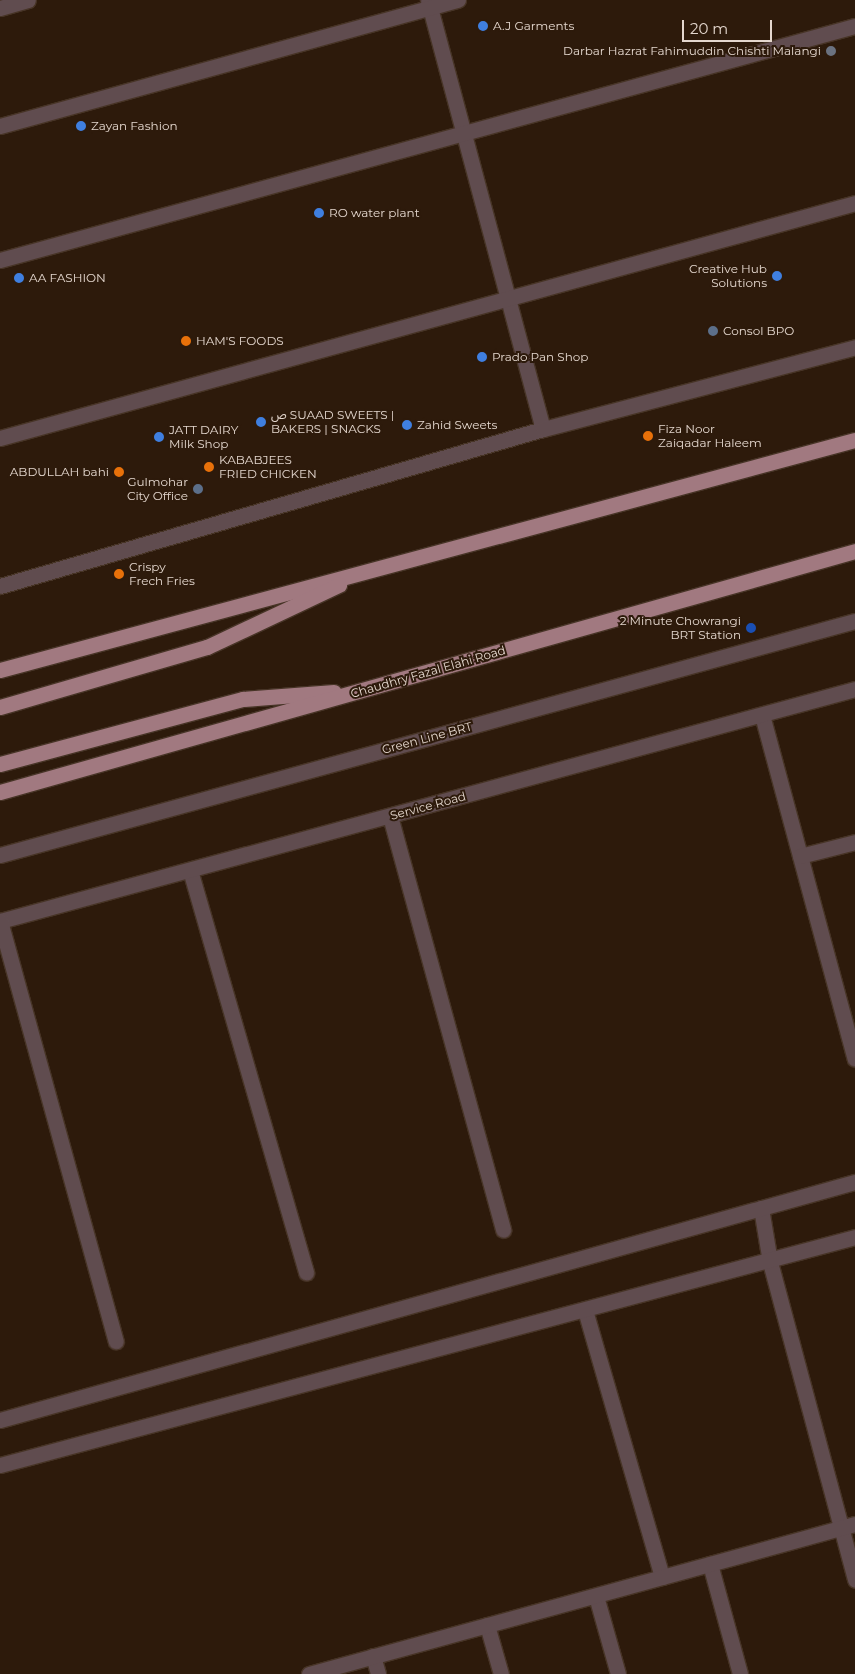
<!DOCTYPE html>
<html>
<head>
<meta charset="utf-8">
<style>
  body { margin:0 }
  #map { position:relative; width:855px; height:1674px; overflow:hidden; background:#2d1a0b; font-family:Montserrat,"Noto Sans Arabic",sans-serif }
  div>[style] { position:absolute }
  .roads { filter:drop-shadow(1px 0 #473426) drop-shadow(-1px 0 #473426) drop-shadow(0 1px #473426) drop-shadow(0 -1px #473426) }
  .minor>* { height:15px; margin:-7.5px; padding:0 7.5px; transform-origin:7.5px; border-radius:7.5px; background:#604c4f }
  .major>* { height:15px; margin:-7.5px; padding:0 7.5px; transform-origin:7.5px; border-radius:7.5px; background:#a17980 }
  .dots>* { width:14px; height:14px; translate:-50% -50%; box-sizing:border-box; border:2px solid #2d1a0b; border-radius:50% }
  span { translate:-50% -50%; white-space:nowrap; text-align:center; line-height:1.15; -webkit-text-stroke:4px #2d1a0b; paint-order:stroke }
  .poi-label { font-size:12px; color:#e4d7ce }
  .left { translate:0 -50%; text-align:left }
  .right { translate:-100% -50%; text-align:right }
  .street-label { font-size:12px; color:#e4d7ce }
  .scale { position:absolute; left:682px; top:20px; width:90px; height:22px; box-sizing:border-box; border:2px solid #e4d7ce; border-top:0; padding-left:6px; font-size:15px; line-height:18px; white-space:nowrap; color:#e4d7ce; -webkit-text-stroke:4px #2d1a0b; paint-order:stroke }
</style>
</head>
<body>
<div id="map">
  <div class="roads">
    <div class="minor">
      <div style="left:428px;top:0;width:444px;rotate:75deg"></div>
      <div style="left:0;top:8px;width:29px;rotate:-16deg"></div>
      <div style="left:0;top:126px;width:475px;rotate:-15.4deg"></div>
      <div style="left:0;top:260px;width:886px;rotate:-15.31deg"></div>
      <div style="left:0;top:438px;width:887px;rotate:-15.37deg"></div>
      <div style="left:0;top:586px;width:565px;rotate:-16.13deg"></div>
      <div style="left:543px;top:429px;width:323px;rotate:-14.7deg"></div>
      <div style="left:762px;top:715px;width:356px;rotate:74.9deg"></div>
      <div style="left:390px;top:816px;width:429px;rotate:74.7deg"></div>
      <div style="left:0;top:855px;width:886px;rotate:-15.31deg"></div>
      <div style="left:800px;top:856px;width:57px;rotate:-14.3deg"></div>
      <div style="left:190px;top:870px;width:419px;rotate:73.9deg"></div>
      <div style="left:0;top:921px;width:886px;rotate:-15.18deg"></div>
      <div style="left:0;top:921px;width:436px;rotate:74.6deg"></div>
      <div style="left:761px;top:1208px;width:55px;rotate:80.5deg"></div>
      <div style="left:770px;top:1262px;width:329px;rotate:75deg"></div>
      <div style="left:585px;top:1310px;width:278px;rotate:73.9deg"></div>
      <div style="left:0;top:1420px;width:888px;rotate:-15.56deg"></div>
      <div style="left:0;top:1465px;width:885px;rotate:-14.93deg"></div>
      <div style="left:710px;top:1564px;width:114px;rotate:74.7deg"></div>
      <div style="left:596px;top:1596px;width:81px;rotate:74.2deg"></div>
      <div style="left:487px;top:1625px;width:51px;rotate:74.1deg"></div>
      <div style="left:373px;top:1656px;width:19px;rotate:74deg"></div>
      <div style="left:309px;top:1674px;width:566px;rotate:-15.36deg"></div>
    </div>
    <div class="major">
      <div style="left:0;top:670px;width:885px;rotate:-15.06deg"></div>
      <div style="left:0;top:707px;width:216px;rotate:-16.2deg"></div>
      <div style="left:207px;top:647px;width:146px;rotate:-25.2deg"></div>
      <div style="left:0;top:764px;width:252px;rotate:-15deg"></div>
      <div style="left:243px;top:699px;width:91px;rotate:-4.4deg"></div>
      <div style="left:0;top:792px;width:888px;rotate:-15.74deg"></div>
    </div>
  </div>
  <div class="dots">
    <div style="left:483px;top:26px;background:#3f7fe0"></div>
    <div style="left:831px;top:51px;background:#6b7280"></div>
    <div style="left:81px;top:126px;background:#3f7fe0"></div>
    <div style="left:319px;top:213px;background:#3f7fe0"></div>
    <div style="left:777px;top:276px;background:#3f7fe0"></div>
    <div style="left:19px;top:278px;background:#3f7fe0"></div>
    <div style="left:713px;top:331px;background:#5c6f8a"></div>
    <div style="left:186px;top:341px;background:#e8710a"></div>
    <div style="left:482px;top:357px;background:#3f7fe0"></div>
    <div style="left:261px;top:422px;background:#3f7fe0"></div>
    <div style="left:407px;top:425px;background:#3f7fe0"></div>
    <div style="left:648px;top:436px;background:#e8710a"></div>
    <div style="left:159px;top:437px;background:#3f7fe0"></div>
    <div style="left:209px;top:467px;background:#e8710a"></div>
    <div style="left:119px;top:472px;background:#e8710a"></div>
    <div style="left:198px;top:489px;background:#5c6f8a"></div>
    <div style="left:119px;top:574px;background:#e8710a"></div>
    <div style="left:751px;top:628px;background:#1a4fb4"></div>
  </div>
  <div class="poi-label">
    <span class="left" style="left:493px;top:26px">A.J Garments</span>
    <span class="right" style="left:821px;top:51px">Darbar Hazrat Fahimuddin Chishti Malangi</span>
    <span class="left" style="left:91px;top:126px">Zayan Fashion</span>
    <span class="left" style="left:329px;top:213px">RO water plant</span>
    <span class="right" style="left:767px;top:276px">Creative Hub<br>Solutions</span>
    <span class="left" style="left:29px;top:278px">AA FASHION</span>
    <span class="left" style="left:723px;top:331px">Consol BPO</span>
    <span class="left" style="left:196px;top:341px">HAM'S FOODS</span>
    <span class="left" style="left:492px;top:357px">Prado Pan Shop</span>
    <span class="left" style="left:271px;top:422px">ص SUAAD SWEETS |<br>BAKERS | SNACKS</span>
    <span class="left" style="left:417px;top:425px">Zahid Sweets</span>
    <span class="left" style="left:658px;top:436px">Fiza Noor<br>Zaiqadar Haleem</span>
    <span class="left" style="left:169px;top:437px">JATT DAIRY<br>Milk Shop</span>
    <span class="left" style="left:219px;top:467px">KABABJEES<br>FRIED CHICKEN</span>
    <span class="right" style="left:109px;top:472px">ABDULLAH bahi</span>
    <span class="right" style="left:188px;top:489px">Gulmohar<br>City Office</span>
    <span class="left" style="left:129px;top:574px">Crispy<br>Frech Fries</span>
    <span class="right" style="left:741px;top:628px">2 Minute Chowrangi<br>BRT Station</span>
  </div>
  <div class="street-label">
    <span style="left:428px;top:672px;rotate:-16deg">Chaudhry Fazal Elahi Road</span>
    <span style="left:427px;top:738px;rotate:-15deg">Green Line BRT</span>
    <span style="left:428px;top:806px;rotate:-15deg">Service Road</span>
  </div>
  <div class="scale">20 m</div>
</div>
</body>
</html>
